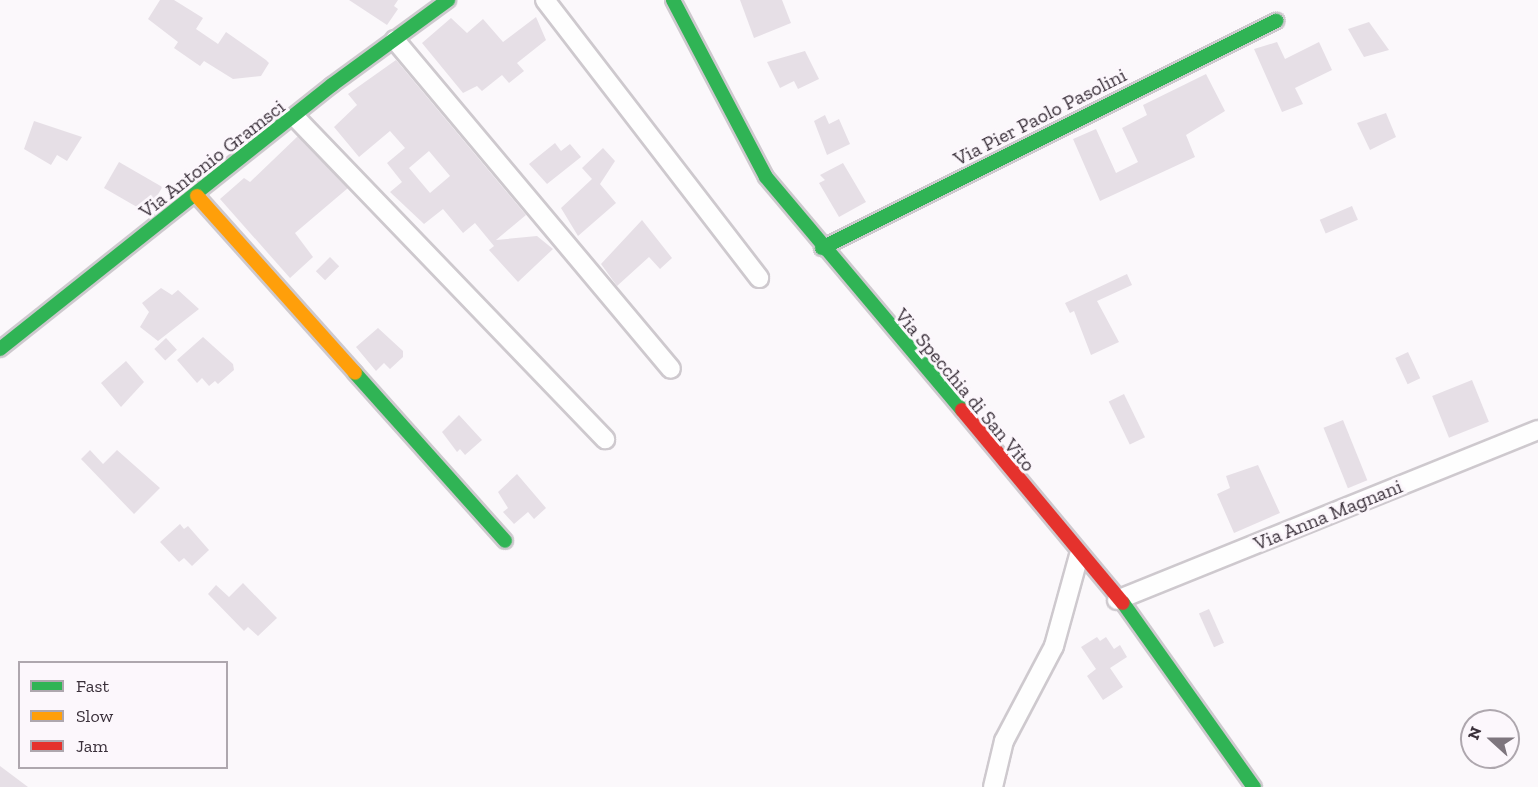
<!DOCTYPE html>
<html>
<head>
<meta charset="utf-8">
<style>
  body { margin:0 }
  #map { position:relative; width:1538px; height:787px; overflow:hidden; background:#fbf8fb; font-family:"Zilla Slab",serif }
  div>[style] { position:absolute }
  .building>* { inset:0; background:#e6dfe6; transform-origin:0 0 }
  .roads { filter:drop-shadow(2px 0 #cec9ce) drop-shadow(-2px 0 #cec9ce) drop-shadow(0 2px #cec9ce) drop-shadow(0 -2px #cec9ce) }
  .street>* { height:18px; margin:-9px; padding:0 9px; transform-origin:9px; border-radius:9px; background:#fefefe }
  .fast>* { height:14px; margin:-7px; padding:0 7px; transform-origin:7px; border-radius:7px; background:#30b455 }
  .slow>* { height:14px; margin:-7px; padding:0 7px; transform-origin:7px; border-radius:7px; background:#ff9f0a }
  .jam>* { height:14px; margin:-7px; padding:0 7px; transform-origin:7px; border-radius:7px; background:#e5322d }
  span { translate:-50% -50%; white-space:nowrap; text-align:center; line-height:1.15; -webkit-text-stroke:6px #fcf7fc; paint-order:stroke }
  .street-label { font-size:20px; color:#3a303a }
  .legend { position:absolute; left:18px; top:661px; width:210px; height:108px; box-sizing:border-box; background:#fcf7fc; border:2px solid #aea7ae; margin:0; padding:8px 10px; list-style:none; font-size:18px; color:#3a303a }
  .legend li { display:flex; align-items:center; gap:12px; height:30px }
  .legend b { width:30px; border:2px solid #aea7ae }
  .north { position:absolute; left:1460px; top:709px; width:60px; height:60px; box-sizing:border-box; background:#fcf7fc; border:2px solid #aea7ae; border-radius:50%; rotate:291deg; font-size:16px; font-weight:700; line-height:24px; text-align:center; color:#3a303a }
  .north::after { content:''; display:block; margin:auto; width:21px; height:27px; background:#7e767e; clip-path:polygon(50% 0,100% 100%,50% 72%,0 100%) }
</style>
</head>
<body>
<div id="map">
  <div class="building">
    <div style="clip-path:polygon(160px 0,174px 0,203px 18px,196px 29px,218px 44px,226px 32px,266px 60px,269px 63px,261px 76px,233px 79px,204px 61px,200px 66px,174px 48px,178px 42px,148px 19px)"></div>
    <div style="clip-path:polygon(349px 0,398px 0,394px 6px,398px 9px,387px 25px)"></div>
    <div style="clip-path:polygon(740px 0,782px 0,791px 23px,754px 38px)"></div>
    <div style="clip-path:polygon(536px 17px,546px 40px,517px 63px,524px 71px,509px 83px,502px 75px,482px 91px,477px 86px,463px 93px,422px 43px,451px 18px,467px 33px,483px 19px,503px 42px)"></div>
    <div style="clip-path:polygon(1369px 22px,1389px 50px,1364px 57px,1348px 29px)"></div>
    <div style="clip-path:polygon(1277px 42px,1285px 59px,1319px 42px,1332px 70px,1295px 88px,1303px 104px,1282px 112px,1254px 49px)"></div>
    <div style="clip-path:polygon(805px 51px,819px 79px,798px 89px,794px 81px,780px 88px,767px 62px)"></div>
    <div style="clip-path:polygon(evenodd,396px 60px,526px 215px,496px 240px,537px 236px,553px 249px,518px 282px,489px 250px,494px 246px,475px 223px,463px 233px,443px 209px,424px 224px,390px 192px,402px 182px,387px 163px,405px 148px,390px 131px,359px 157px,334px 127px,357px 105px,348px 94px,396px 60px,429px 151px,450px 176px,430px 193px,409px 168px,429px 151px)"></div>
    <div style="clip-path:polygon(1206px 74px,1225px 111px,1186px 135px,1195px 157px,1100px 201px,1073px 139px,1096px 129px,1116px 173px,1138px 162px,1122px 128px,1147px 115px,1143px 105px)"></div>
    <div style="clip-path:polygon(1386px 113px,1396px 137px,1370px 150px,1357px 123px)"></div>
    <div style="clip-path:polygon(825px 115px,829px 124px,839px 119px,850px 144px,827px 155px,814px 121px)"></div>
    <div style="clip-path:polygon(34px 121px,82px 137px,67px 161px,57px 155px,51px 165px,24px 149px)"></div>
    <div style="clip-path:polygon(298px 136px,348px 188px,295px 233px,313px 257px,290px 278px,220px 199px,244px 178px,250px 182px)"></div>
    <div style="clip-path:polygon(555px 143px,561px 151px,570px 144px,581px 157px,547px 184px,529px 164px)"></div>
    <div style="clip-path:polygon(603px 148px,615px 161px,600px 184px,616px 203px,578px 236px,561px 208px,592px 179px,582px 168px)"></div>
    <div style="left:119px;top:162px;width:50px;height:30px;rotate:30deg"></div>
    <div style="clip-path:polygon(843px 163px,866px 202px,839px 217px,819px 183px,825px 180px,820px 175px)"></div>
    <div style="left:1352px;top:206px;width:15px;height:35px;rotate:67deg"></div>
    <div style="clip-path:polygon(642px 220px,672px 258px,660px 269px,649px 257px,617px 286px,601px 264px)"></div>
    <div style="left:330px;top:257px;width:13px;height:20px;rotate:45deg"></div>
    <div style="clip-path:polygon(1127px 274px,1132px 285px,1097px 301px,1119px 342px,1091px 355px,1074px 311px,1070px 313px,1065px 303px)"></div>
    <div style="clip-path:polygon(161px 288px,172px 295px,178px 290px,199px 309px,158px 341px,140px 327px,149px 312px,142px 303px)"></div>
    <div style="clip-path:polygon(378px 328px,403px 351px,403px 357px,390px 369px,384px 363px,376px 371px,356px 347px)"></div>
    <div style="clip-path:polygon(203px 337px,233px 364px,234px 370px,218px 384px,215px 381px,209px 386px,202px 378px,197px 383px,177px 360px)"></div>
    <div style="left:166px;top:338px;width:16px;height:16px;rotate:47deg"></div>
    <div style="left:1408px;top:352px;width:29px;height:14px;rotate:65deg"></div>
    <div style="clip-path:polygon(126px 361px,144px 382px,121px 407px,101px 383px)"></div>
    <div style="left:1472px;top:380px;width:45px;height:43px;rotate:68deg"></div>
    <div style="left:1124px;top:394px;width:48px;height:17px;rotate:64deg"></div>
    <div style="clip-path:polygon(459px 415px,482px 440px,465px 455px,460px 449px,457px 452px,442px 432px)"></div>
    <div style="left:1343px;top:420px;width:65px;height:21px;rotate:68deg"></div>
    <div style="clip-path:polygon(90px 450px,103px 464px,117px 450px,160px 488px,134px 514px,81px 459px)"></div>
    <div style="clip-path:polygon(1258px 465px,1280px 513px,1234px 533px,1217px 494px,1230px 488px,1226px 476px)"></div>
    <div style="clip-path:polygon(517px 474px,546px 508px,534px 519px,528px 512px,514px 524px,503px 512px,508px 508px,498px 492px)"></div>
    <div style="clip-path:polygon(180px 524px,184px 529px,188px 526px,209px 550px,192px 566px,184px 558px,179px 562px,160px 542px)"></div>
    <div style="clip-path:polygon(243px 583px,277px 618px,258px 636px,248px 627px,244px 631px,208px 594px,216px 585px,229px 597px)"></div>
    <div style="left:1209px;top:609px;width:37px;height:11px;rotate:66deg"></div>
    <div style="clip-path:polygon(1097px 637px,1100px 641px,1106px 637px,1114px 649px,1120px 645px,1127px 657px,1110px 668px,1123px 687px,1103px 700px,1087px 676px,1096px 669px,1081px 647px)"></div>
    <div style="clip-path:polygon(0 766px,28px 787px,0 787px)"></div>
  </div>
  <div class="roads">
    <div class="street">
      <div style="left:545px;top:0;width:351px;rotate:52.4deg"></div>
      <div style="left:395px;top:40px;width:429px;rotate:50deg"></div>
      <div style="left:296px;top:118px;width:446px;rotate:46.1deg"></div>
      <div style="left:1117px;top:600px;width:454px;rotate:-22deg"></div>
      <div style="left:993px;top:787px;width:47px;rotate:-76.6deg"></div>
      <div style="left:1004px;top:741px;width:107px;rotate:-62.2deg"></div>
      <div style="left:1054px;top:646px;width:94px;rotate:-74.6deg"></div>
    </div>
    <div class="fast">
      <div style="left:673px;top:0;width:200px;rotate:62.3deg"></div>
      <div style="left:766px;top:177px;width:304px;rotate:49.9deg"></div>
      <div style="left:822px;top:248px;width:508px;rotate:-26.57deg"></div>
      <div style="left:0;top:349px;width:424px;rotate:-38.5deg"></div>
      <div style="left:332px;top:85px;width:144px;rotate:-36.2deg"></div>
      <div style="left:355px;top:373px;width:225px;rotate:48.2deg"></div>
      <div style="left:1123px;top:603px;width:226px;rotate:54.6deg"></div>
    </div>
    <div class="slow">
      <div style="left:197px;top:196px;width:237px;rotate:48.2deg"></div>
    </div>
    <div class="jam">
      <div style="left:962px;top:410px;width:251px;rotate:50.2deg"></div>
    </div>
  </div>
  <div class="street-label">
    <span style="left:1040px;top:117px;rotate:-27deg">Via Pier Paolo Pasolini</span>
    <span style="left:212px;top:159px;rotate:-38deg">Via Antonio Gramsci</span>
    <span style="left:965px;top:390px;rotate:50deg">Via Specchia di San Vito</span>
    <span style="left:1328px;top:515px;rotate:-22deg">Via Anna Magnani</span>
  </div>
  <ul class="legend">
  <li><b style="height:8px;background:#30b455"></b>Fast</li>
  <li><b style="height:8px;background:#ff9f0a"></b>Slow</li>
  <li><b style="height:8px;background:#e5322d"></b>Jam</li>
  </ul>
  <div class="north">N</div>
</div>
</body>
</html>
